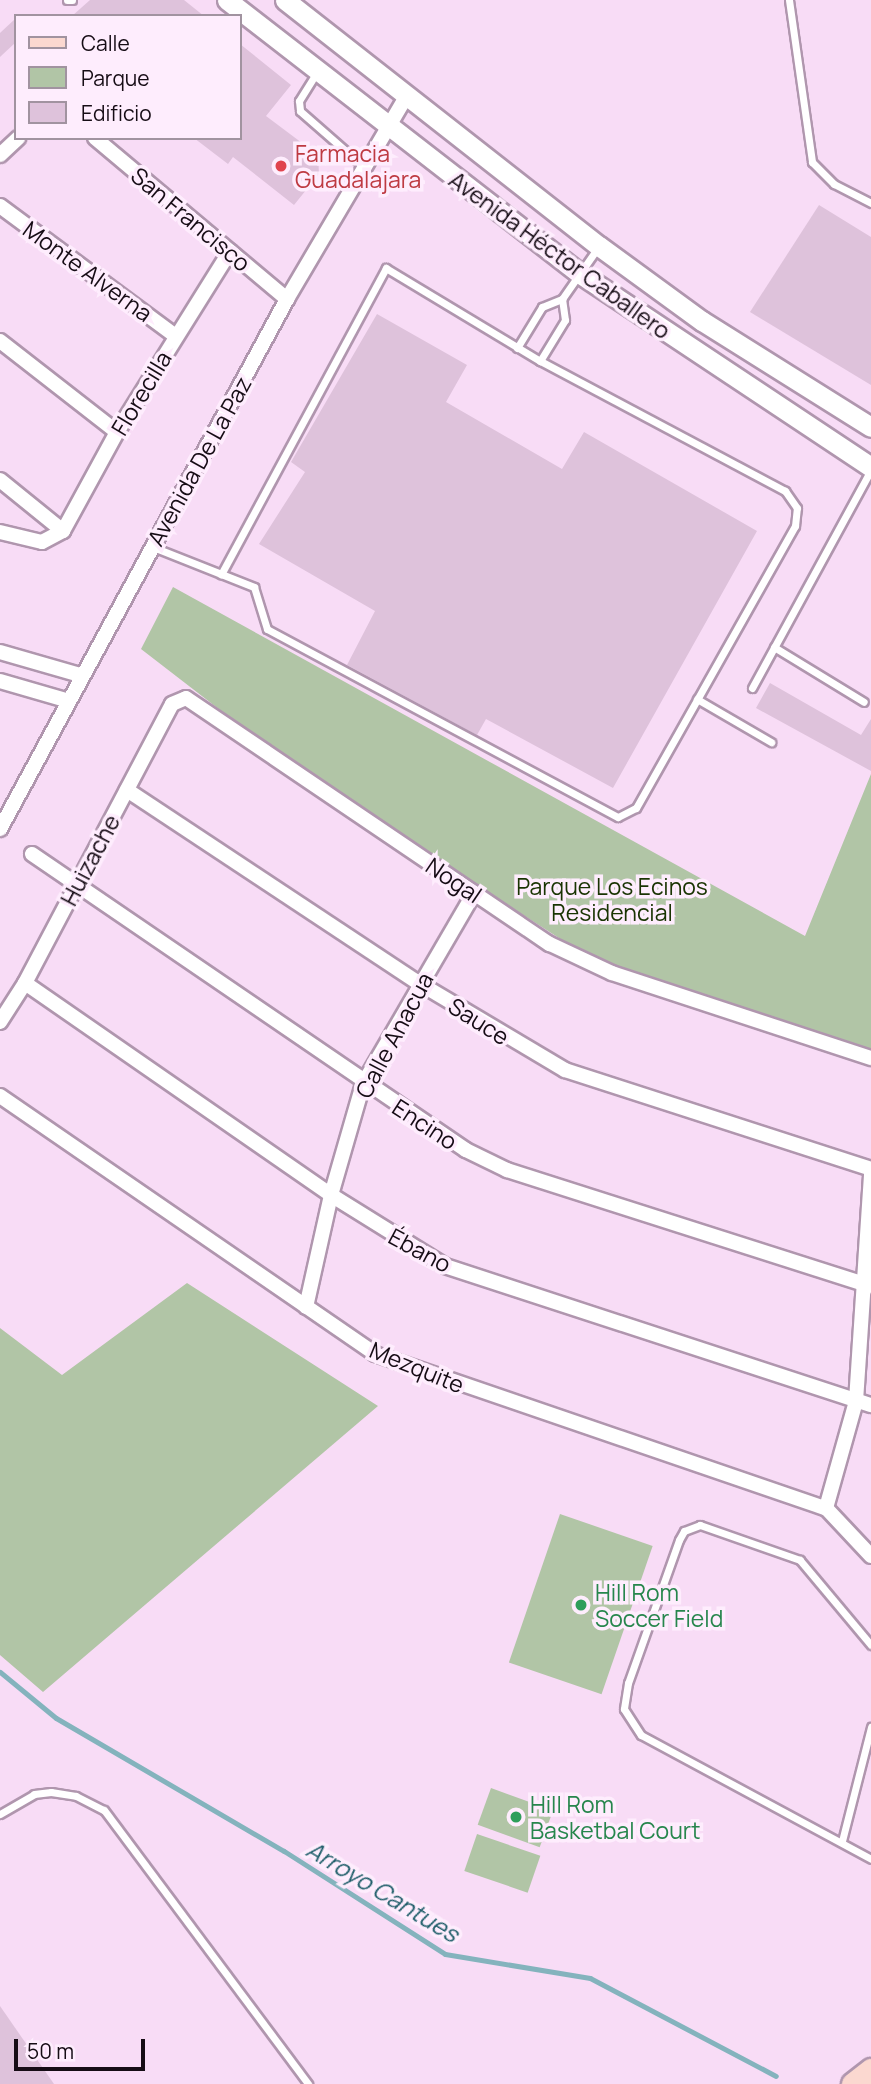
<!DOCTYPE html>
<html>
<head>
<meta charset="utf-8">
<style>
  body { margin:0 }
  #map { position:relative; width:871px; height:2084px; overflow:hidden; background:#f8dcf6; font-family:Manrope,sans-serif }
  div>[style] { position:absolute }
  .green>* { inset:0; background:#b1c5a6; transform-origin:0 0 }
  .stream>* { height:5px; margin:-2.5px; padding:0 2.5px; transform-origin:2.5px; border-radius:2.5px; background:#84b3bd }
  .building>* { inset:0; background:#dec2db }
  .roads { filter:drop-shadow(2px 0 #b096ae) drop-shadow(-2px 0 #b096ae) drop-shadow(0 2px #b096ae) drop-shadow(0 -2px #b096ae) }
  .service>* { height:7px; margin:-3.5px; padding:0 3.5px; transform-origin:3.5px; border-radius:3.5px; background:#fff }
  .minor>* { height:14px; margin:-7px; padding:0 7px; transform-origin:7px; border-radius:7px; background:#fff }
  .secondary>* { height:19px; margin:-9.5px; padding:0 9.5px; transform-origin:9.5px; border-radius:9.5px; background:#fff }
  .primary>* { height:23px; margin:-11.5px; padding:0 11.5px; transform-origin:11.5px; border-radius:11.5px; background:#fbd8d0 }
  .dots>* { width:19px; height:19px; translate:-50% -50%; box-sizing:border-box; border:4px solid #feedfd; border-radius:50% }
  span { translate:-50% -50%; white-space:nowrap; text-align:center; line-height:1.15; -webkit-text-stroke:7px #feedfd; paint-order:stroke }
  .health-label { font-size:23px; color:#be3a42 }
  .left { translate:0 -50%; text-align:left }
  .street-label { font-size:23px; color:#160c15 }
  .park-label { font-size:23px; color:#193402 }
  .leisure-label { font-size:23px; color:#27864d }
  .water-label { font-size:24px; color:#1e5d69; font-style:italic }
  .legend { position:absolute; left:14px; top:14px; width:228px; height:126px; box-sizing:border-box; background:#feedfd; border:2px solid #a193a0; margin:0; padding:9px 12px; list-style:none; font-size:21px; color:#160c15 }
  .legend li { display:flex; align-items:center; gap:14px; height:35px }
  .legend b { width:35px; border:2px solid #a193a0 }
  .scale { position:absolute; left:14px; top:2039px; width:131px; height:32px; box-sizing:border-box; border:4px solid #160c15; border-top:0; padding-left:9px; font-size:21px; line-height:24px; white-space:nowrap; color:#160c15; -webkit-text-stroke:5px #feedfd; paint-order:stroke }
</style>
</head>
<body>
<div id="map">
  <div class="green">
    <div style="clip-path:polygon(173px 587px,805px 936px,871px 774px,871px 1050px,587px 956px,396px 833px,268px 747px,141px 649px)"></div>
    <div style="clip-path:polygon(187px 1283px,378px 1406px,43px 1692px,0 1655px,0 1328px,62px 1375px)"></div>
    <div style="left:560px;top:1514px;width:98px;height:157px;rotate:19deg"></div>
    <div style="left:491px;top:1788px;width:66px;height:39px;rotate:20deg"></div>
    <div style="left:477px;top:1834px;width:67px;height:39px;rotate:19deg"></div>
  </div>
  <div class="stream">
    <div style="left:0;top:1672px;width:72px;rotate:39.4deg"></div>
    <div style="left:56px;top:1718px;width:264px;rotate:30.3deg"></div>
    <div style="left:284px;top:1851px;width:191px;rotate:32.6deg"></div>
    <div style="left:445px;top:1954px;width:147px;rotate:9.4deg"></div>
    <div style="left:590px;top:1978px;width:210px;rotate:27.8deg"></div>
  </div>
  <div class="building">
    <div style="clip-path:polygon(90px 0,184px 0,204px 16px,72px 16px)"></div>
    <div style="clip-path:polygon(16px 18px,16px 42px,0 57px,0 33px)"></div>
    <div style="clip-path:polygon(240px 44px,291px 85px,266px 116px,318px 155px,319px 174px,294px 205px,233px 157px,228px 164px,194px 138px,240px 138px)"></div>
    <div style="clip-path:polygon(819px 205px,871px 237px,871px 385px,750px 312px)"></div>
    <div style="clip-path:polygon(377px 314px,467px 365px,446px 402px,562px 469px,584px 432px,757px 531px,613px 788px,486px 719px,477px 735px,347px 665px,375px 611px,259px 544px,305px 472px,291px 462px)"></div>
    <div style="clip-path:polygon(770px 683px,861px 735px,871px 719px,871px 771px,756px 708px)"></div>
    <div style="clip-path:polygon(0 2006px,54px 2084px,0 2084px)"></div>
  </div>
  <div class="roads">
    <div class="service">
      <div style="left:67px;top:0;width:5px"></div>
      <div style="left:789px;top:0;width:164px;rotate:81.9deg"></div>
      <div style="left:812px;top:162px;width:31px;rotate:45deg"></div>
      <div style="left:834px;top:184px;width:42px;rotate:27.2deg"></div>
      <div style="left:317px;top:72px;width:34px;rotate:122deg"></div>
      <div style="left:299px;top:101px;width:10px;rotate:84deg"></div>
      <div style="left:300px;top:111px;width:86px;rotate:41.2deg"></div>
      <div style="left:517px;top:348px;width:48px;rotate:-58.6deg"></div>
      <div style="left:542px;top:307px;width:22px;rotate:-22deg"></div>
      <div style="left:562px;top:299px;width:65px;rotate:-55.1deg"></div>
      <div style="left:540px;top:361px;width:48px;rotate:-58.6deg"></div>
      <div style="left:565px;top:320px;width:21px;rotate:-98deg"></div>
      <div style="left:153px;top:547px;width:109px;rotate:21.6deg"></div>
      <div style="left:254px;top:587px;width:44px;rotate:72.8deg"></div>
      <div style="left:267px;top:629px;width:398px;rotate:28.2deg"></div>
      <div style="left:618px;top:817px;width:20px;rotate:-27deg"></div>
      <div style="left:636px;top:808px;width:324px;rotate:-60.6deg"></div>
      <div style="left:795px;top:526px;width:18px;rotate:-84deg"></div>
      <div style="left:797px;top:508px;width:21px;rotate:-125deg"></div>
      <div style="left:785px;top:491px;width:277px;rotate:-152deg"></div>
      <div style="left:540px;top:361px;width:180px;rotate:-148.9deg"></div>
      <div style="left:386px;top:268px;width:348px;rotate:118.3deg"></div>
      <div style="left:774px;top:647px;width:105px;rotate:31.4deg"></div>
      <div style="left:752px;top:688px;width:248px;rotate:-61.4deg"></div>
      <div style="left:697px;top:699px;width:86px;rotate:30.2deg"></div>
      <div style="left:871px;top:1645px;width:111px;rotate:-129.9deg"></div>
      <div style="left:800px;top:1560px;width:106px;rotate:-160.7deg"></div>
      <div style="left:700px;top:1525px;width:17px;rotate:159deg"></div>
      <div style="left:684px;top:1531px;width:10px;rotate:119deg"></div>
      <div style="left:679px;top:1540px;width:152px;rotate:109.6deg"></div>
      <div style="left:628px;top:1683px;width:26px;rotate:99deg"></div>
      <div style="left:624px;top:1709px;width:31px;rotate:57deg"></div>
      <div style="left:641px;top:1735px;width:261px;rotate:28.3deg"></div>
      <div style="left:0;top:1814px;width:39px;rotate:-30deg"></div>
      <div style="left:34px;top:1794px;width:17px;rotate:-7deg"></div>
      <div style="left:51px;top:1792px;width:25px;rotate:9deg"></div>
      <div style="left:76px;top:1796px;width:31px;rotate:27deg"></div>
      <div style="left:104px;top:1810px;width:342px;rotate:53.3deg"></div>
      <div style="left:842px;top:1841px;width:118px;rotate:-75.7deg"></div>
    </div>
    <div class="minor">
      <div style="left:95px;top:138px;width:251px;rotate:40deg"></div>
      <div style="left:0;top:155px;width:25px;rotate:-43deg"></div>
      <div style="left:0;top:206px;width:219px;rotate:36.5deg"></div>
      <div style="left:0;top:341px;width:148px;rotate:37.9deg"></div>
      <div style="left:0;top:480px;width:81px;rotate:39deg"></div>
      <div style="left:0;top:532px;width:43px;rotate:13.4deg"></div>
      <div style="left:42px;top:542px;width:24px;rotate:-28deg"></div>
      <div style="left:63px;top:531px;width:113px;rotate:-61.4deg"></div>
      <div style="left:117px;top:432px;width:213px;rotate:-58deg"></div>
      <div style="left:0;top:652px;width:86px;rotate:16.1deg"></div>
      <div style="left:0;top:681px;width:72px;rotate:16.2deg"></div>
      <div style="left:127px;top:790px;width:350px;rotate:33.5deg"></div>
      <div style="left:419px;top:983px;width:170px;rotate:30.8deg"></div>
      <div style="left:565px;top:1070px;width:322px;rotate:17.9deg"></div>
      <div style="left:0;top:829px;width:603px;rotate:-61.56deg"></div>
      <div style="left:287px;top:299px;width:234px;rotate:-59.5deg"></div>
      <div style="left:32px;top:854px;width:525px;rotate:34.3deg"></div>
      <div style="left:466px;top:1150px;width:46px;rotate:26deg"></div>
      <div style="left:507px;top:1170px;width:382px;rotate:17.7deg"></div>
      <div style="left:25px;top:983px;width:372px;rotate:34.7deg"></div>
      <div style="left:331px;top:1195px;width:134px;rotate:31.9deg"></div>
      <div style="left:445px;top:1266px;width:448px;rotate:18.1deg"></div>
      <div style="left:0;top:1022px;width:46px;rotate:-57.3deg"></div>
      <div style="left:25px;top:983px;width:315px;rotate:-62.2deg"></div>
      <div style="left:172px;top:704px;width:15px;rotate:-23deg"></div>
      <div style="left:186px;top:698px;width:439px;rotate:34.1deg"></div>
      <div style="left:550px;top:944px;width:68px;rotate:25.1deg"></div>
      <div style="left:612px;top:973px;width:273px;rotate:18.2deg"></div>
      <div style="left:0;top:1096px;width:455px;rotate:34.5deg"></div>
      <div style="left:375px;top:1354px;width:477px;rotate:18.9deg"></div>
      <div style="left:826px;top:1508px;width:66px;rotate:46.8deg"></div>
      <div style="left:306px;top:1307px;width:115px;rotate:-77.4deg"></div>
      <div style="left:331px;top:1195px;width:116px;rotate:-73.9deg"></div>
      <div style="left:363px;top:1084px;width:221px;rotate:-59.8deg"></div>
      <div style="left:826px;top:1508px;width:111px;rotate:-74.3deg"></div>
      <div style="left:856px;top:1401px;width:228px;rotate:-86.2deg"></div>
    </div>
    <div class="secondary">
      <div style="left:227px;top:0;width:445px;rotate:37.8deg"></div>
      <div style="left:579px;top:273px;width:351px;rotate:33.6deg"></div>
      <div style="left:285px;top:0;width:399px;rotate:38.1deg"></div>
      <div style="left:599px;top:246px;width:127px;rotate:36.1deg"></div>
      <div style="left:702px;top:321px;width:199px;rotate:32.1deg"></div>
    </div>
    <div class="primary">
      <div style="left:853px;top:2084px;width:23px;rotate:-38deg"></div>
    </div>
  </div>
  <div class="dots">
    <div style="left:281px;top:166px;background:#e0444e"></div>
    <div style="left:581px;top:1605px;background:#2e9e5b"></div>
    <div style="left:516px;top:1817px;background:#2e9e5b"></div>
  </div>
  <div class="health-label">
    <span class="left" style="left:295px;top:166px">Farmacia<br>Guadalajara</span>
  </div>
  <div class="street-label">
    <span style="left:191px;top:219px;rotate:40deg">San Francisco</span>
    <span style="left:560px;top:255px;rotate:36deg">Avenida Héctor Caballero</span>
    <span style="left:88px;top:271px;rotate:36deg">Monte Alverna</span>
    <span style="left:141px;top:393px;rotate:-59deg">Florecilla</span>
    <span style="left:199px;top:461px;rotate:-61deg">Avenida De La Paz</span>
    <span style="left:90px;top:860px;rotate:-62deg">Huizache</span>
    <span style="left:454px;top:880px;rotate:34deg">Nogal</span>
    <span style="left:479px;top:1021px;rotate:32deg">Sauce</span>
    <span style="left:394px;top:1035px;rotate:-62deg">Calle Anacua</span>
    <span style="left:425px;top:1124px;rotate:33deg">Encino</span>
    <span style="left:420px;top:1250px;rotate:28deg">Ébano</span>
    <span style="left:417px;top:1367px;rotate:22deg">Mezquite</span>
  </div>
  <div class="park-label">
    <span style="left:612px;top:899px">Parque Los Ecinos<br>Residencial</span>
  </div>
  <div class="leisure-label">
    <span class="left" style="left:595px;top:1605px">Hill Rom<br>Soccer Field</span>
    <span class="left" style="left:530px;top:1817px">Hill Rom<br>Basketbal Court</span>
  </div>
  <div class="water-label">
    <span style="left:383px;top:1891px;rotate:31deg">Arroyo Cantues</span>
  </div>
  <ul class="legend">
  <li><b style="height:9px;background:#fbd8d0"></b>Calle</li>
  <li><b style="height:19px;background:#b1c5a6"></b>Parque</li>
  <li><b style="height:19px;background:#dec2db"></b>Edificio</li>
  </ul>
  <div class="scale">50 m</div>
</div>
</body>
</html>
